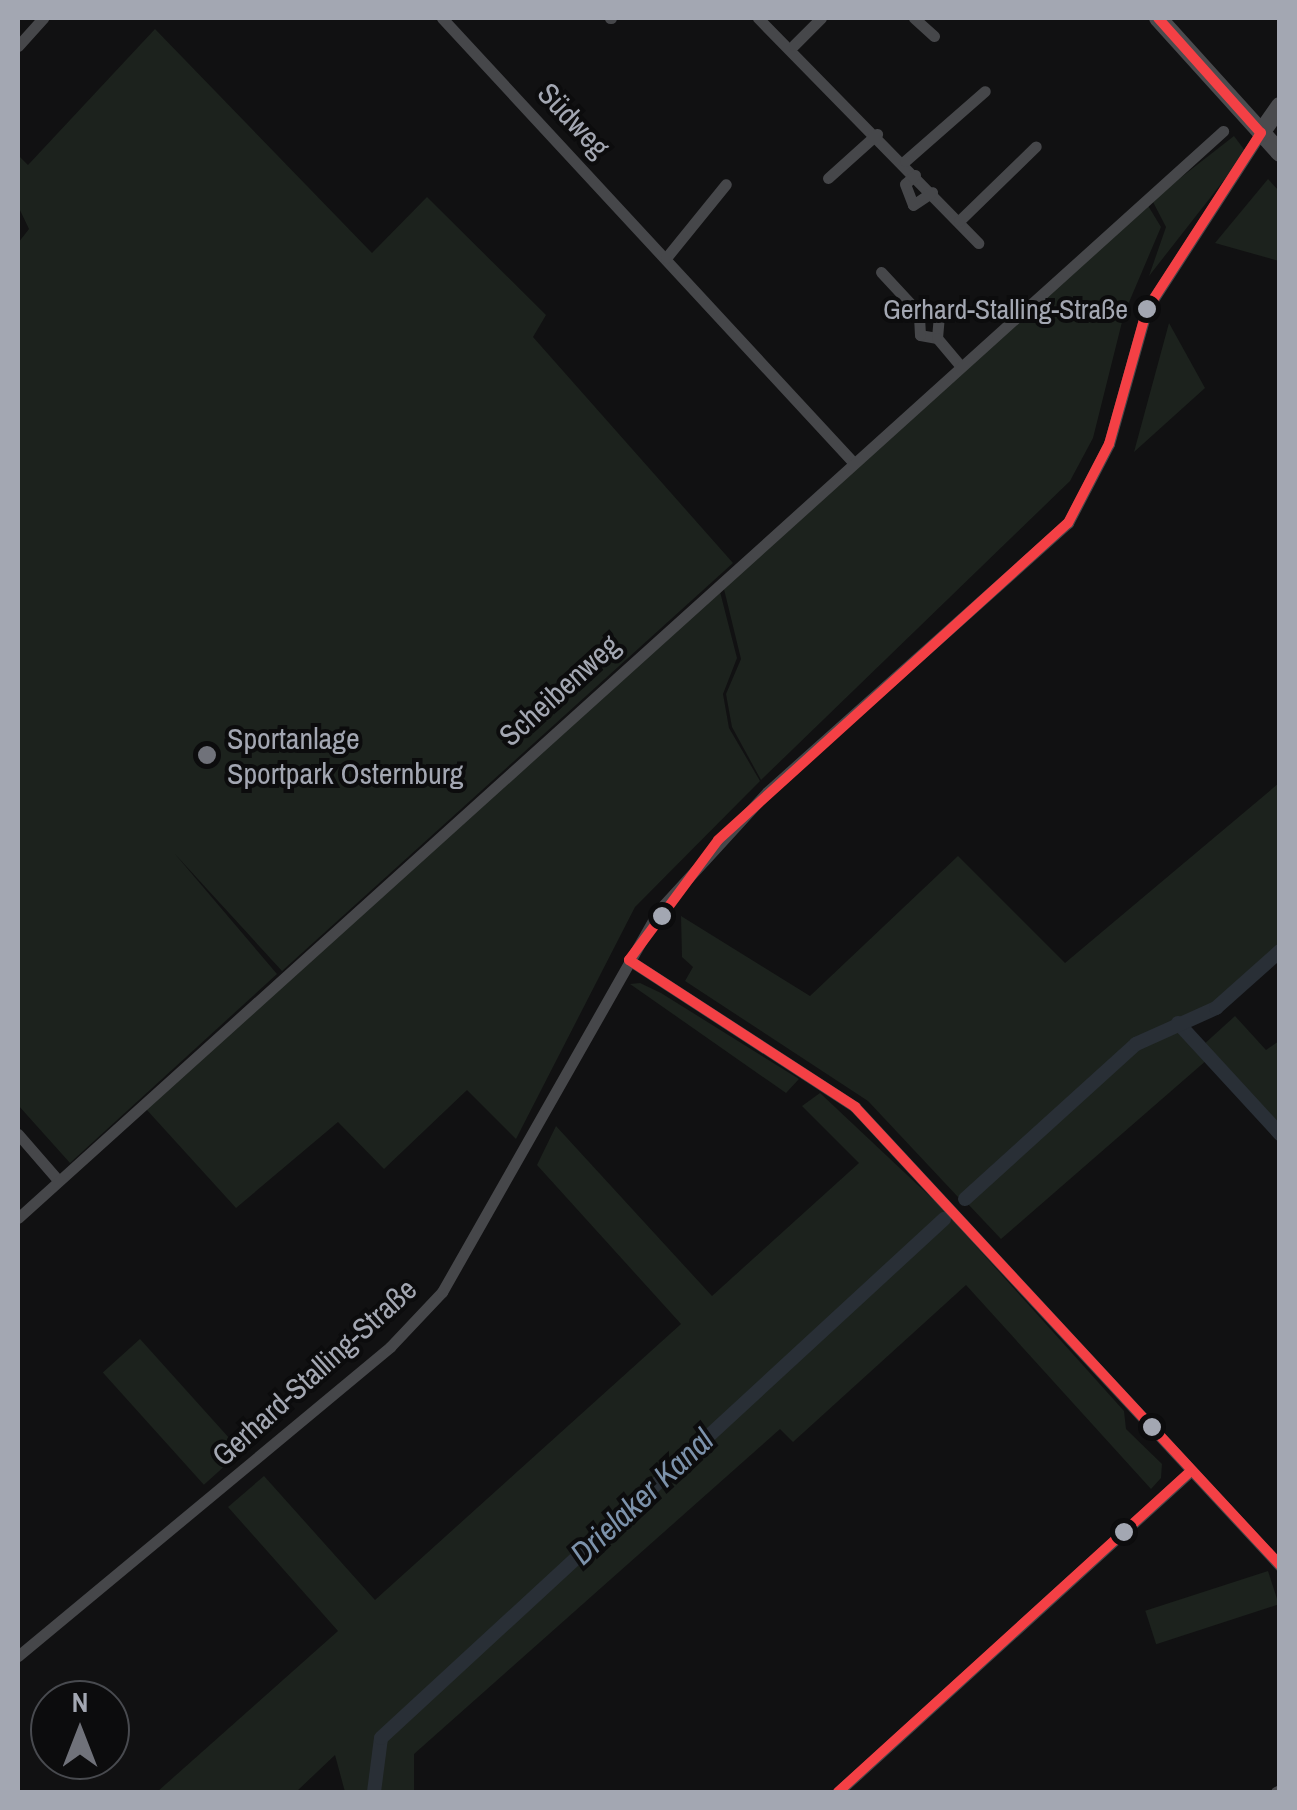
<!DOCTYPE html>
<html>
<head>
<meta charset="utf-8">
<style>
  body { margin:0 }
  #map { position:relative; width:1297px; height:1810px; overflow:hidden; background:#111112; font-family:"Archivo Narrow",sans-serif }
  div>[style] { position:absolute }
  .green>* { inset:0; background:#1c221d; transform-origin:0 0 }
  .canal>* { height:14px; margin:-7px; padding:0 7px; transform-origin:7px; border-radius:7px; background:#292f36 }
  .street>* { height:11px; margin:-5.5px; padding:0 5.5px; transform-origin:5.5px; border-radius:5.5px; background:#46474a }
  .secondary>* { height:18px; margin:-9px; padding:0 9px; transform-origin:9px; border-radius:9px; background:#4a4b4e }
  .bus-1>* { height:10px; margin:-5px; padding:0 5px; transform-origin:5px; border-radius:5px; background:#f44045 }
  .dots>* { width:28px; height:28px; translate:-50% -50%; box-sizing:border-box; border:5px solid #0c0c0d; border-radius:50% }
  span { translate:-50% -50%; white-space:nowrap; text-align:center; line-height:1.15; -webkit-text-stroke:8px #0c0c0d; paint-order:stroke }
  .bus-label { font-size:28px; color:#a3a7b2 }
  .right { translate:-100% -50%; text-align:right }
  .street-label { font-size:30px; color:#a3a7b2 }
  .poi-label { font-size:30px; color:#a3a7b2 }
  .left { translate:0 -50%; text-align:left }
  .water-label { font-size:32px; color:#7c92ab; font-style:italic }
  .frame { position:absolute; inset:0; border:20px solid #a3a7b2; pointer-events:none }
  .north { position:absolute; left:30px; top:1680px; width:100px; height:100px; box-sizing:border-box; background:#0c0c0d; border:2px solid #484a4f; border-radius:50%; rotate:0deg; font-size:28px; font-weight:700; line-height:40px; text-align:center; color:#a3a7b2 }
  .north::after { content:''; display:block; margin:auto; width:35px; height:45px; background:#70727a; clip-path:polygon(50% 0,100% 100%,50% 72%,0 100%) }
</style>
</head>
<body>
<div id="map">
  <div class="green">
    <div style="clip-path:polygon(155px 29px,372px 253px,427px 197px,546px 315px,533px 337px,733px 563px,282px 971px,175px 854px,277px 974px,70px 1163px,18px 1105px,18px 243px,29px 229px,18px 206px,18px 155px,28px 165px)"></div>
    <div style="clip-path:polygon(1234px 136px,1246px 152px,1149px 276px,1166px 227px,1152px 200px)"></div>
    <div style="clip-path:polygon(1268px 179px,1279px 191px,1279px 261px,1215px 243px)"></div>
    <div style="clip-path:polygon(1147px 204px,1161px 227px,1124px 314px,1093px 438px,1070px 481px,761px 780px,732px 727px,726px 694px,741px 659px,722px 581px)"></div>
    <div style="clip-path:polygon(1169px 323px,1205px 388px,1134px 452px)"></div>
    <div style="clip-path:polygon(718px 584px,737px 658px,723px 694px,729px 728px,760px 781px,635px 907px,516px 1139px,467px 1090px,384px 1169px,338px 1122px,236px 1208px,146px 1109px)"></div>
    <div style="clip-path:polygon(1279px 783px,1279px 945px,1214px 1003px,1129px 1042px,958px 1197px,868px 1101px,685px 981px,693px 967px,682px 957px,681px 916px,810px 996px,958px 856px,1065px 963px)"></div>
    <div style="clip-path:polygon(640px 983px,661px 993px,799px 1079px,786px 1093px,630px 984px)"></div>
    <div style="clip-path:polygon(1235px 1016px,1266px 1050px,1279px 1041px,1279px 1128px,1202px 1046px)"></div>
    <div style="clip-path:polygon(1178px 1028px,1208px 1059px,1001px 1239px,967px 1203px,1139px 1047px)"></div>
    <div style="clip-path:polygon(820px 1093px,939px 1205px,1124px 1411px,1126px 1429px,1162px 1464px,1161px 1478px,1151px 1489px,966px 1285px,793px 1442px,780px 1429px,414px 1754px,414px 1792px,345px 1792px,335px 1755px,296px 1792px,157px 1792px,338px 1631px,228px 1507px,264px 1476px,375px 1600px,681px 1324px,537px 1165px,556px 1126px,712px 1296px,859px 1163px,802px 1106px)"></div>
    <div style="left:140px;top:1339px;width:151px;height:50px;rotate:48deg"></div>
    <div style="left:1268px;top:1571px;width:35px;height:129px;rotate:72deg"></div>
  </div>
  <div class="canal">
    <div style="left:1178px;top:1023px;width:151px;rotate:47.4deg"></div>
    <div style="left:965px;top:1199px;width:231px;rotate:-42.2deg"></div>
    <div style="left:1136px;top:1044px;width:88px;rotate:-24.2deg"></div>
    <div style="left:1216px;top:1008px;width:86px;rotate:-41.7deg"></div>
    <div style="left:374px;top:1792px;width:54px;rotate:-82.6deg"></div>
    <div style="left:381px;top:1738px;width:766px;rotate:-42.67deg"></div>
  </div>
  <div class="street">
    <div style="left:442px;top:18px;width:604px;rotate:47.22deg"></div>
    <div style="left:610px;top:18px;width:1px"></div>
    <div style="left:758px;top:18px;width:315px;rotate:45.6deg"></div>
    <div style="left:914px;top:18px;width:27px;rotate:42deg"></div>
    <div style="left:794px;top:45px;width:38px;rotate:-45deg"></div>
    <div style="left:18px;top:46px;width:38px;rotate:-48deg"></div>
    <div style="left:905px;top:161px;width:106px;rotate:-41.2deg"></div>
    <div style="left:915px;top:175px;width:13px;rotate:138deg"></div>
    <div style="left:905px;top:184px;width:22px;rotate:69deg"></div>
    <div style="left:913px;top:205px;width:23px;rotate:-34deg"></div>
    <div style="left:828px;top:178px;width:66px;rotate:-41.9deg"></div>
    <div style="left:959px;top:221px;width:107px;rotate:-44.2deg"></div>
    <div style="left:666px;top:258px;width:95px;rotate:-51deg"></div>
    <div style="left:881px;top:272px;width:56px;rotate:47.2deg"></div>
    <div style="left:937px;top:338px;width:17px;rotate:-170deg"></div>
    <div style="left:920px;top:335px;width:22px;rotate:-93deg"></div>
    <div style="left:919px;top:313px;width:20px;rotate:6deg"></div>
    <div style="left:939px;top:315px;width:23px;rotate:95deg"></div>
    <div style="left:937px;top:338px;width:35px;rotate:50deg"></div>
    <div style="left:629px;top:960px;width:270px;rotate:33deg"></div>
    <div style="left:855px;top:1107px;width:626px;rotate:47.2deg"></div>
    <div style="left:18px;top:1134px;width:61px;rotate:49deg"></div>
    <div style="left:18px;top:1218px;width:1623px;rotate:-42.05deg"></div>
    <div style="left:18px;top:1656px;width:484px;rotate:-39.7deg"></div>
    <div style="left:390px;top:1347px;width:76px;rotate:-46.6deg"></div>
    <div style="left:442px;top:1292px;width:439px;rotate:-60.4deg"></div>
    <div style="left:659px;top:910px;width:160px;rotate:-47.5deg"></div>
    <div style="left:767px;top:792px;width:404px;rotate:-41.8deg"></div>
    <div style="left:1068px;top:523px;width:89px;rotate:-62.6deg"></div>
    <div style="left:1109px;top:444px;width:140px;rotate:-74.3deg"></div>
    <div style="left:1147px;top:309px;width:210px;rotate:-57.1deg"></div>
    <div style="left:838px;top:1792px;width:476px;rotate:-42.3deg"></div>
    <div style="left:1276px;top:1792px;width:4px;rotate:-27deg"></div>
  </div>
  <div class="secondary">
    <div style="left:1158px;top:18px;width:182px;rotate:47.9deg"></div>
    <div style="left:1261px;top:133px;width:33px;rotate:-55deg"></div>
  </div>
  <div class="bus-1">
    <div style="left:1158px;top:18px;width:154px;rotate:48.2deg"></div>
    <div style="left:629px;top:960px;width:149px;rotate:-53.4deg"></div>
    <div style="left:718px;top:840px;width:472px;rotate:-42.2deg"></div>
    <div style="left:1068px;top:523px;width:89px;rotate:-62.6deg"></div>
    <div style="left:1109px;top:444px;width:140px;rotate:-74.3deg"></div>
    <div style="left:1147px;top:309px;width:210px;rotate:-57.1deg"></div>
    <div style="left:629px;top:960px;width:270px;rotate:33deg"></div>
    <div style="left:855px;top:1107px;width:625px;rotate:47.14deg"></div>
    <div style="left:838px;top:1792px;width:476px;rotate:-42.3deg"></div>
  </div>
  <div class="dots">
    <div style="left:1147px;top:309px;background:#a3a7b2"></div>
    <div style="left:207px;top:755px;background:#70727a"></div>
    <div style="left:662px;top:916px;background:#a3a7b2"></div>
    <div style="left:1152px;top:1427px;background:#a3a7b2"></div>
    <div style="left:1124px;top:1532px;background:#a3a7b2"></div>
  </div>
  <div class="bus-label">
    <span class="right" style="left:1128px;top:309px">Gerhard-Stalling-Straße</span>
  </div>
  <div class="street-label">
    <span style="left:574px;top:120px;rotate:47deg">Südweg</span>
    <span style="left:559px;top:690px;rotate:-42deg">Scheibenweg</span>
    <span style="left:314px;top:1372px;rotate:-42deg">Gerhard-Stalling-Straße</span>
  </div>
  <div class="poi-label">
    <span class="left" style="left:227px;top:755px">Sportanlage<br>Sportpark Osternburg</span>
  </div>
  <div class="water-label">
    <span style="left:642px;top:1497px;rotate:-43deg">Drielaker Kanal</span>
  </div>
  <div class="frame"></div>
  <div class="north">N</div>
</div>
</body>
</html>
